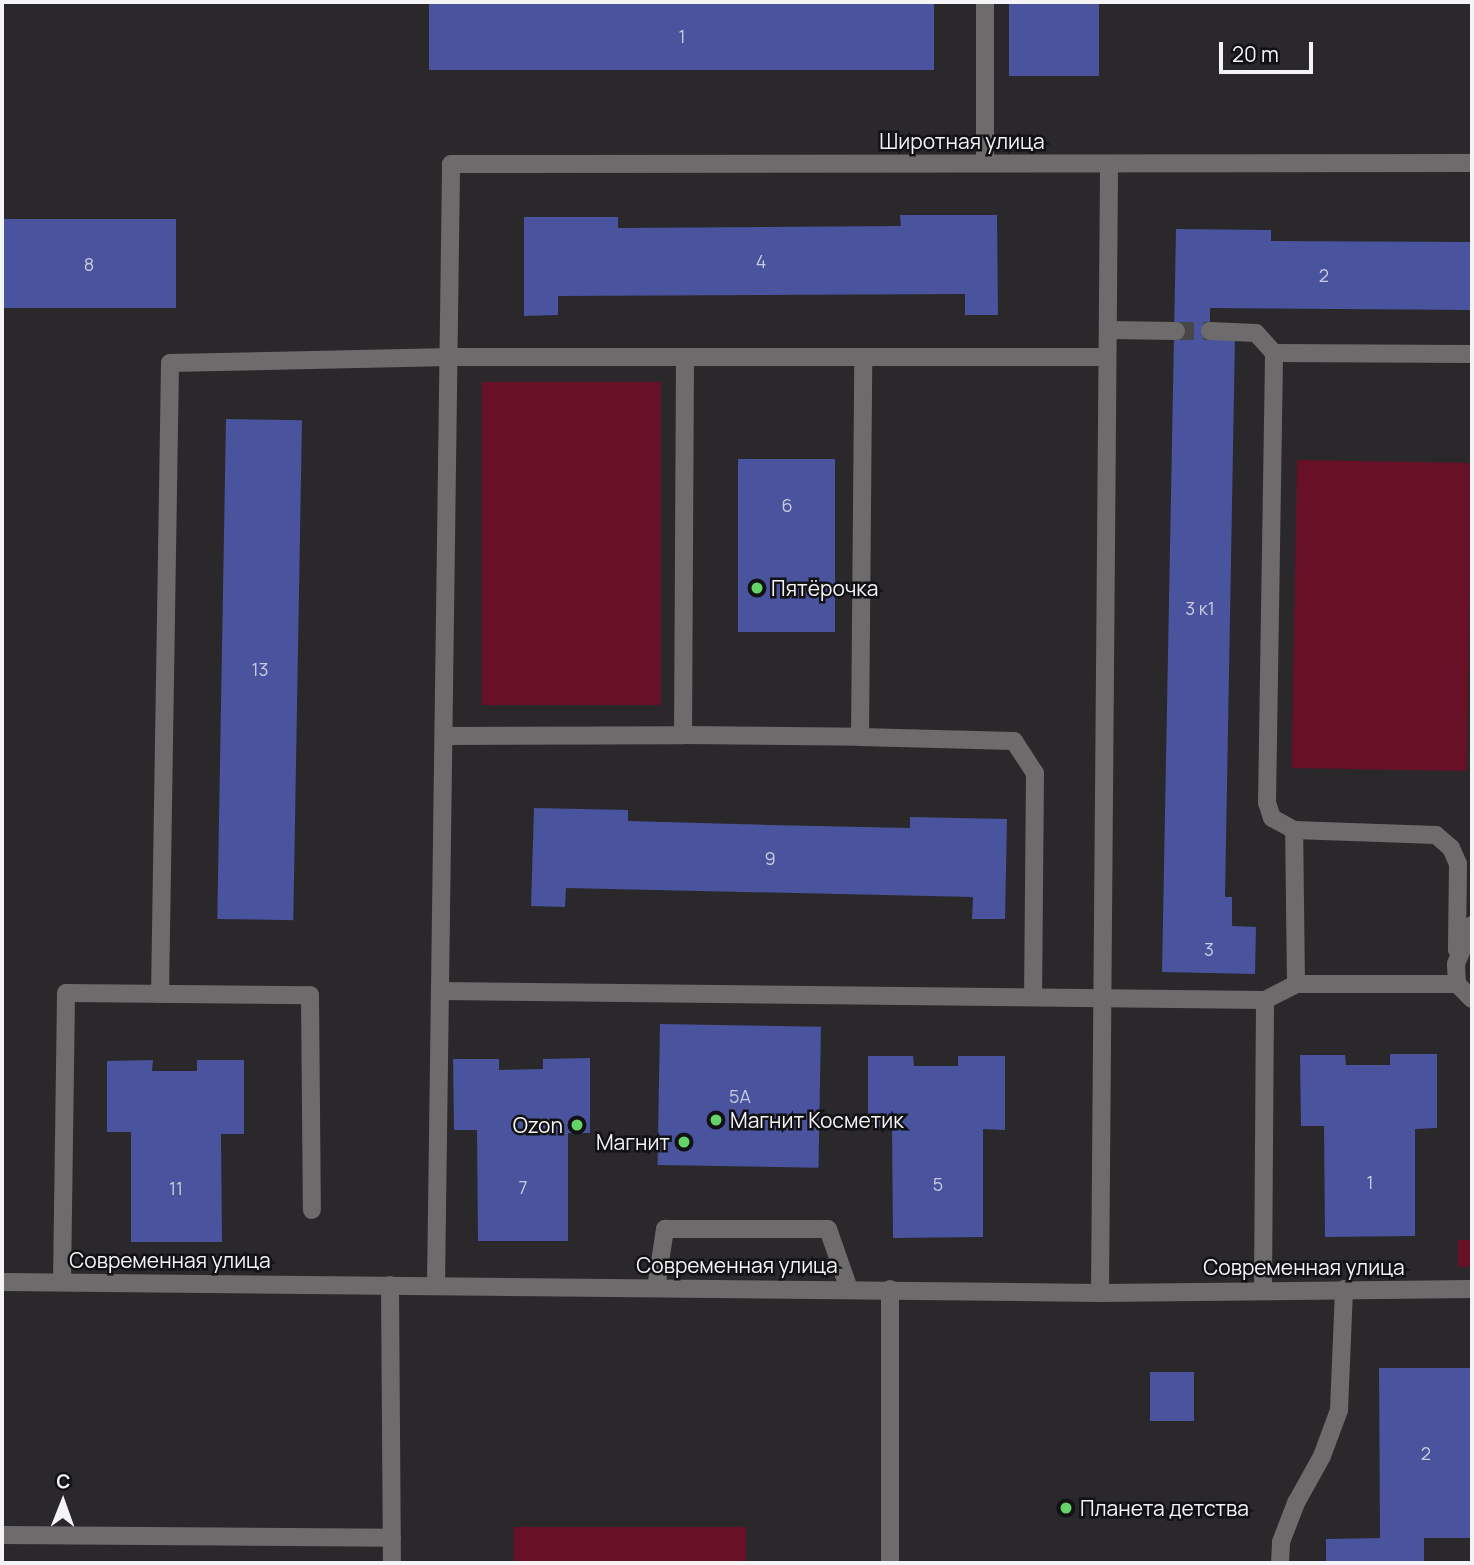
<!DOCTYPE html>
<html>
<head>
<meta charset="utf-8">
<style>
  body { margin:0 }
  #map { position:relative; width:1474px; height:1565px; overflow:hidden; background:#2a282b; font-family:Manrope,sans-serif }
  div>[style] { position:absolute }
  .green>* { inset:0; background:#681026; transform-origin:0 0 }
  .building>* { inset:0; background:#49539e; transform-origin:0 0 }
  .minor-tunnel>* { height:18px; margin-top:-9px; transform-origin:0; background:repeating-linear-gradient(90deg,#484649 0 18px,transparent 0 27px) }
  .minor>* { height:18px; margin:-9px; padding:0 9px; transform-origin:9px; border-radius:9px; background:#6d6b6c }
  .dots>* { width:19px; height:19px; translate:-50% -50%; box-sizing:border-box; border:4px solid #121113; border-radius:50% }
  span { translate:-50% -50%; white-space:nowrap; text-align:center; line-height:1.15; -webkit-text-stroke:5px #121113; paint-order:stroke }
  .number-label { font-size:18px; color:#c9cbdf }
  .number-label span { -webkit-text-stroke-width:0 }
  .street-label { font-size:21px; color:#f4f3f5 }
  .poi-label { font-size:21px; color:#f4f3f5 }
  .left { translate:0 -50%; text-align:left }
  .right { translate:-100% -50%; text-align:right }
  .frame { position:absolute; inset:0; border:4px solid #f4f3f5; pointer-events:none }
  .north { position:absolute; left:28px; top:1467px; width:70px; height:70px; -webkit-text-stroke:5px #121113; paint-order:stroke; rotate:1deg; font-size:19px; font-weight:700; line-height:28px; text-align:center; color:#f4f3f5 }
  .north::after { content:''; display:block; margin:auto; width:24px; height:32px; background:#f4f3f5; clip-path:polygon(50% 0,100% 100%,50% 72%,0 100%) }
  .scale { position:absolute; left:1219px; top:42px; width:94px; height:32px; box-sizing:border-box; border:4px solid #f4f3f5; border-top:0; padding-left:9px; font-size:21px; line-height:24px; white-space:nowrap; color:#f4f3f5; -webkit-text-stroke:5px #121113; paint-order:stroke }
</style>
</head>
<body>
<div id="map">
  <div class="green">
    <div style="left:482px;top:382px;width:179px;height:323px"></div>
    <div style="left:1297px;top:460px;width:175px;height:308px;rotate:1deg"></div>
    <div style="left:1458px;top:1240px;width:14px;height:27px"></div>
    <div style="left:746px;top:1527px;width:36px;height:232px;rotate:90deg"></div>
  </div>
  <div class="building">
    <div style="left:429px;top:2px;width:505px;height:68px"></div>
    <div style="left:1009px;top:2px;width:90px;height:74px"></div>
    <div style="clip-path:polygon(900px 215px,997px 215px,998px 315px,965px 315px,965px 294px,558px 296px,558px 315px,524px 316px,524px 217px,618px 217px,618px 228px,901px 226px)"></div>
    <div style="left:2px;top:219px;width:174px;height:89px"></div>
    <div style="clip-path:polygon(1176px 229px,1271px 230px,1271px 241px,1472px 242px,1472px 310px,1210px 308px,1210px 334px,1202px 334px,1235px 336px,1225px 897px,1232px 897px,1232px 926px,1256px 927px,1255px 974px,1162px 972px)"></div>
    <div style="left:226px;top:419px;width:76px;height:500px;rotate:1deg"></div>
    <div style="left:738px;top:459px;width:97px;height:173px"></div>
    <div style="clip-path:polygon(534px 808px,628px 810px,628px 821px,770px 825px,910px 828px,910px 817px,1007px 819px,1005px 919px,972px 919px,973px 897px,566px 888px,565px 907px,531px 906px)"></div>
    <div style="left:660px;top:1024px;width:161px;height:141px;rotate:1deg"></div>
    <div style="clip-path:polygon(1390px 1054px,1437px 1054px,1437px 1128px,1415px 1129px,1415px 1236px,1325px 1237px,1324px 1126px,1301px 1126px,1300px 1055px,1345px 1055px,1346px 1065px,1390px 1065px)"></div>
    <div style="clip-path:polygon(868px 1056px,913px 1056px,914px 1066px,958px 1066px,958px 1056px,1005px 1056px,1005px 1130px,983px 1129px,983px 1237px,893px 1238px,892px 1127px,868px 1127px)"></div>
    <div style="clip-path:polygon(590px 1058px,590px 1133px,568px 1133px,568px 1241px,478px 1241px,477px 1130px,454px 1130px,453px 1059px,499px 1059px,499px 1070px,543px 1069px,543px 1059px)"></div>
    <div style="clip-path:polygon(153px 1060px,152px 1071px,197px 1071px,197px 1060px,244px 1060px,244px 1134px,221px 1134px,222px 1242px,131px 1242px,131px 1132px,107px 1132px,107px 1061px)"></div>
    <div style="clip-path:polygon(1379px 1368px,1472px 1368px,1472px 1538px,1424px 1538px,1424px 1563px,1326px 1563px,1326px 1539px,1380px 1538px)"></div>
    <div style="left:1150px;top:1372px;width:44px;height:49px"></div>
  </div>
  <div class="minor-tunnel">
    <div style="left:1176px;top:331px;width:34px"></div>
  </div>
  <div class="minor">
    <div style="left:985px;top:163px;width:161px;rotate:-90deg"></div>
    <div style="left:1108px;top:330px;width:68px;rotate:0.8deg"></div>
    <div style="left:1210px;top:331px;width:46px;rotate:2.5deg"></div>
    <div style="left:1256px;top:333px;width:27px;rotate:48deg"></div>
    <div style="left:685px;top:358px;width:377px;rotate:90.3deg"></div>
    <div style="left:683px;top:735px;width:177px;rotate:0.6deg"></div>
    <div style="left:860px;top:737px;width:380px;rotate:-89.5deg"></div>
    <div style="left:446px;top:736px;width:237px;rotate:-0.2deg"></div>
    <div style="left:860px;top:737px;width:154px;rotate:1.5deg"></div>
    <div style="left:1014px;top:741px;width:38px;rotate:57deg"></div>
    <div style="left:1035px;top:773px;width:224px;rotate:90.5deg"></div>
    <div style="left:1294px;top:830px;width:142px;rotate:2deg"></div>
    <div style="left:1436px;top:835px;width:20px;rotate:41deg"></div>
    <div style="left:1451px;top:848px;width:17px;rotate:66deg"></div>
    <div style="left:1458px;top:864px;width:86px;rotate:90.7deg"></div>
    <div style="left:1296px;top:984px;width:154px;rotate:-90.7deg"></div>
    <div style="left:1294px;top:830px;width:25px;rotate:-151deg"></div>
    <div style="left:1272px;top:818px;width:16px;rotate:-108deg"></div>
    <div style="left:1267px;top:803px;width:450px;rotate:-89.1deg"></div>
    <div style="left:1274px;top:353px;width:198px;rotate:0.3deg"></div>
    <div style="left:1457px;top:984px;width:21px;rotate:45deg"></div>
    <div style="left:440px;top:991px;width:825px;rotate:0.63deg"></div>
    <div style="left:1265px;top:1000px;width:35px;rotate:-27deg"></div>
    <div style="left:1296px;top:984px;width:161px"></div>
    <div style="left:1457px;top:984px;width:20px;rotate:-93deg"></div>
    <div style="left:1456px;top:964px;width:42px;rotate:-67.7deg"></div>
    <div style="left:160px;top:994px;width:631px;rotate:-89.09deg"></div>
    <div style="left:170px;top:363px;width:281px;rotate:-1.2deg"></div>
    <div style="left:451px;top:357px;width:656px"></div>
    <div style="left:2px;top:1282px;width:1098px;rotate:0.57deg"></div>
    <div style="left:1100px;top:1293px;width:372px;rotate:-0.6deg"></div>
    <div style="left:62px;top:1282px;width:289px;rotate:-89.2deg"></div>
    <div style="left:66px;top:993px;width:244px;rotate:0.5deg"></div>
    <div style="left:310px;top:995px;width:215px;rotate:89.5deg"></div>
    <div style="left:390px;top:1285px;width:278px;rotate:89.6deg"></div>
    <div style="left:436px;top:1285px;width:1121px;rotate:-89.23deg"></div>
    <div style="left:451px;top:164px;width:1021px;rotate:-0.06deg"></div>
    <div style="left:656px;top:1288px;width:60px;rotate:-81.3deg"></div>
    <div style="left:665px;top:1229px;width:163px"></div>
    <div style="left:828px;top:1229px;width:64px;rotate:70.7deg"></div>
    <div style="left:890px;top:1289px;width:274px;rotate:90deg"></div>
    <div style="left:1263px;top:1289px;width:289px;rotate:-89.6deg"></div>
    <div style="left:1100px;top:1293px;width:1129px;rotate:-89.54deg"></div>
    <div style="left:2px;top:1535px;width:390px;rotate:0.4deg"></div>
    <div style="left:1280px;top:1563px;width:21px;rotate:-87deg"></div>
    <div style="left:1281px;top:1542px;width:42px;rotate:-69deg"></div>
    <div style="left:1296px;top:1503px;width:54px;rotate:-61deg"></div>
    <div style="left:1322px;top:1456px;width:49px;rotate:-69.7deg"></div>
    <div style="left:1339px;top:1410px;width:121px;rotate:-87.6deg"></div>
  </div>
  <div class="dots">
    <div style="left:757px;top:588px;background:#64d468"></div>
    <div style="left:716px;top:1120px;background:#64d468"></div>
    <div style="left:577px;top:1125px;background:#64d468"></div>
    <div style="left:684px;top:1142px;background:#64d468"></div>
    <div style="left:1066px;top:1508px;background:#64d468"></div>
  </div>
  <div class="number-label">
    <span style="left:682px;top:36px">1</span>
    <span style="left:761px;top:261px">4</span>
    <span style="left:89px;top:264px">8</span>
    <span style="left:1324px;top:275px">2</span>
    <span style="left:787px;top:505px">6</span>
    <span style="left:1200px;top:608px">3 к1</span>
    <span style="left:260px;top:669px">13</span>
    <span style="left:770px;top:858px">9</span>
    <span style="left:1209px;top:949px">3</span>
    <span style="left:740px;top:1096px">5А</span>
    <span style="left:1370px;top:1182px">1</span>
    <span style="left:938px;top:1184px">5</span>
    <span style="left:523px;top:1187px">7</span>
    <span style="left:176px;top:1188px">11</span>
    <span style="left:1426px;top:1453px">2</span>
  </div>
  <div class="street-label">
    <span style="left:962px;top:141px">Широтная улица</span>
    <span style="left:170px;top:1260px">Современная улица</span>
    <span style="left:737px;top:1265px">Современная улица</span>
    <span style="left:1304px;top:1267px">Современная улица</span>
  </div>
  <div class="poi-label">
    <span class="left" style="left:771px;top:588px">Пятёрочка</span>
    <span class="left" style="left:730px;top:1120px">Магнит Косметик</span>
    <span class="right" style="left:563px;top:1125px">Ozon</span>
    <span class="right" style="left:670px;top:1142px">Магнит</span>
    <span class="left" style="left:1080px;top:1508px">Планета детства</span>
  </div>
  <div class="frame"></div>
  <div class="north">С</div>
  <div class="scale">20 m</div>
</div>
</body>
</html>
